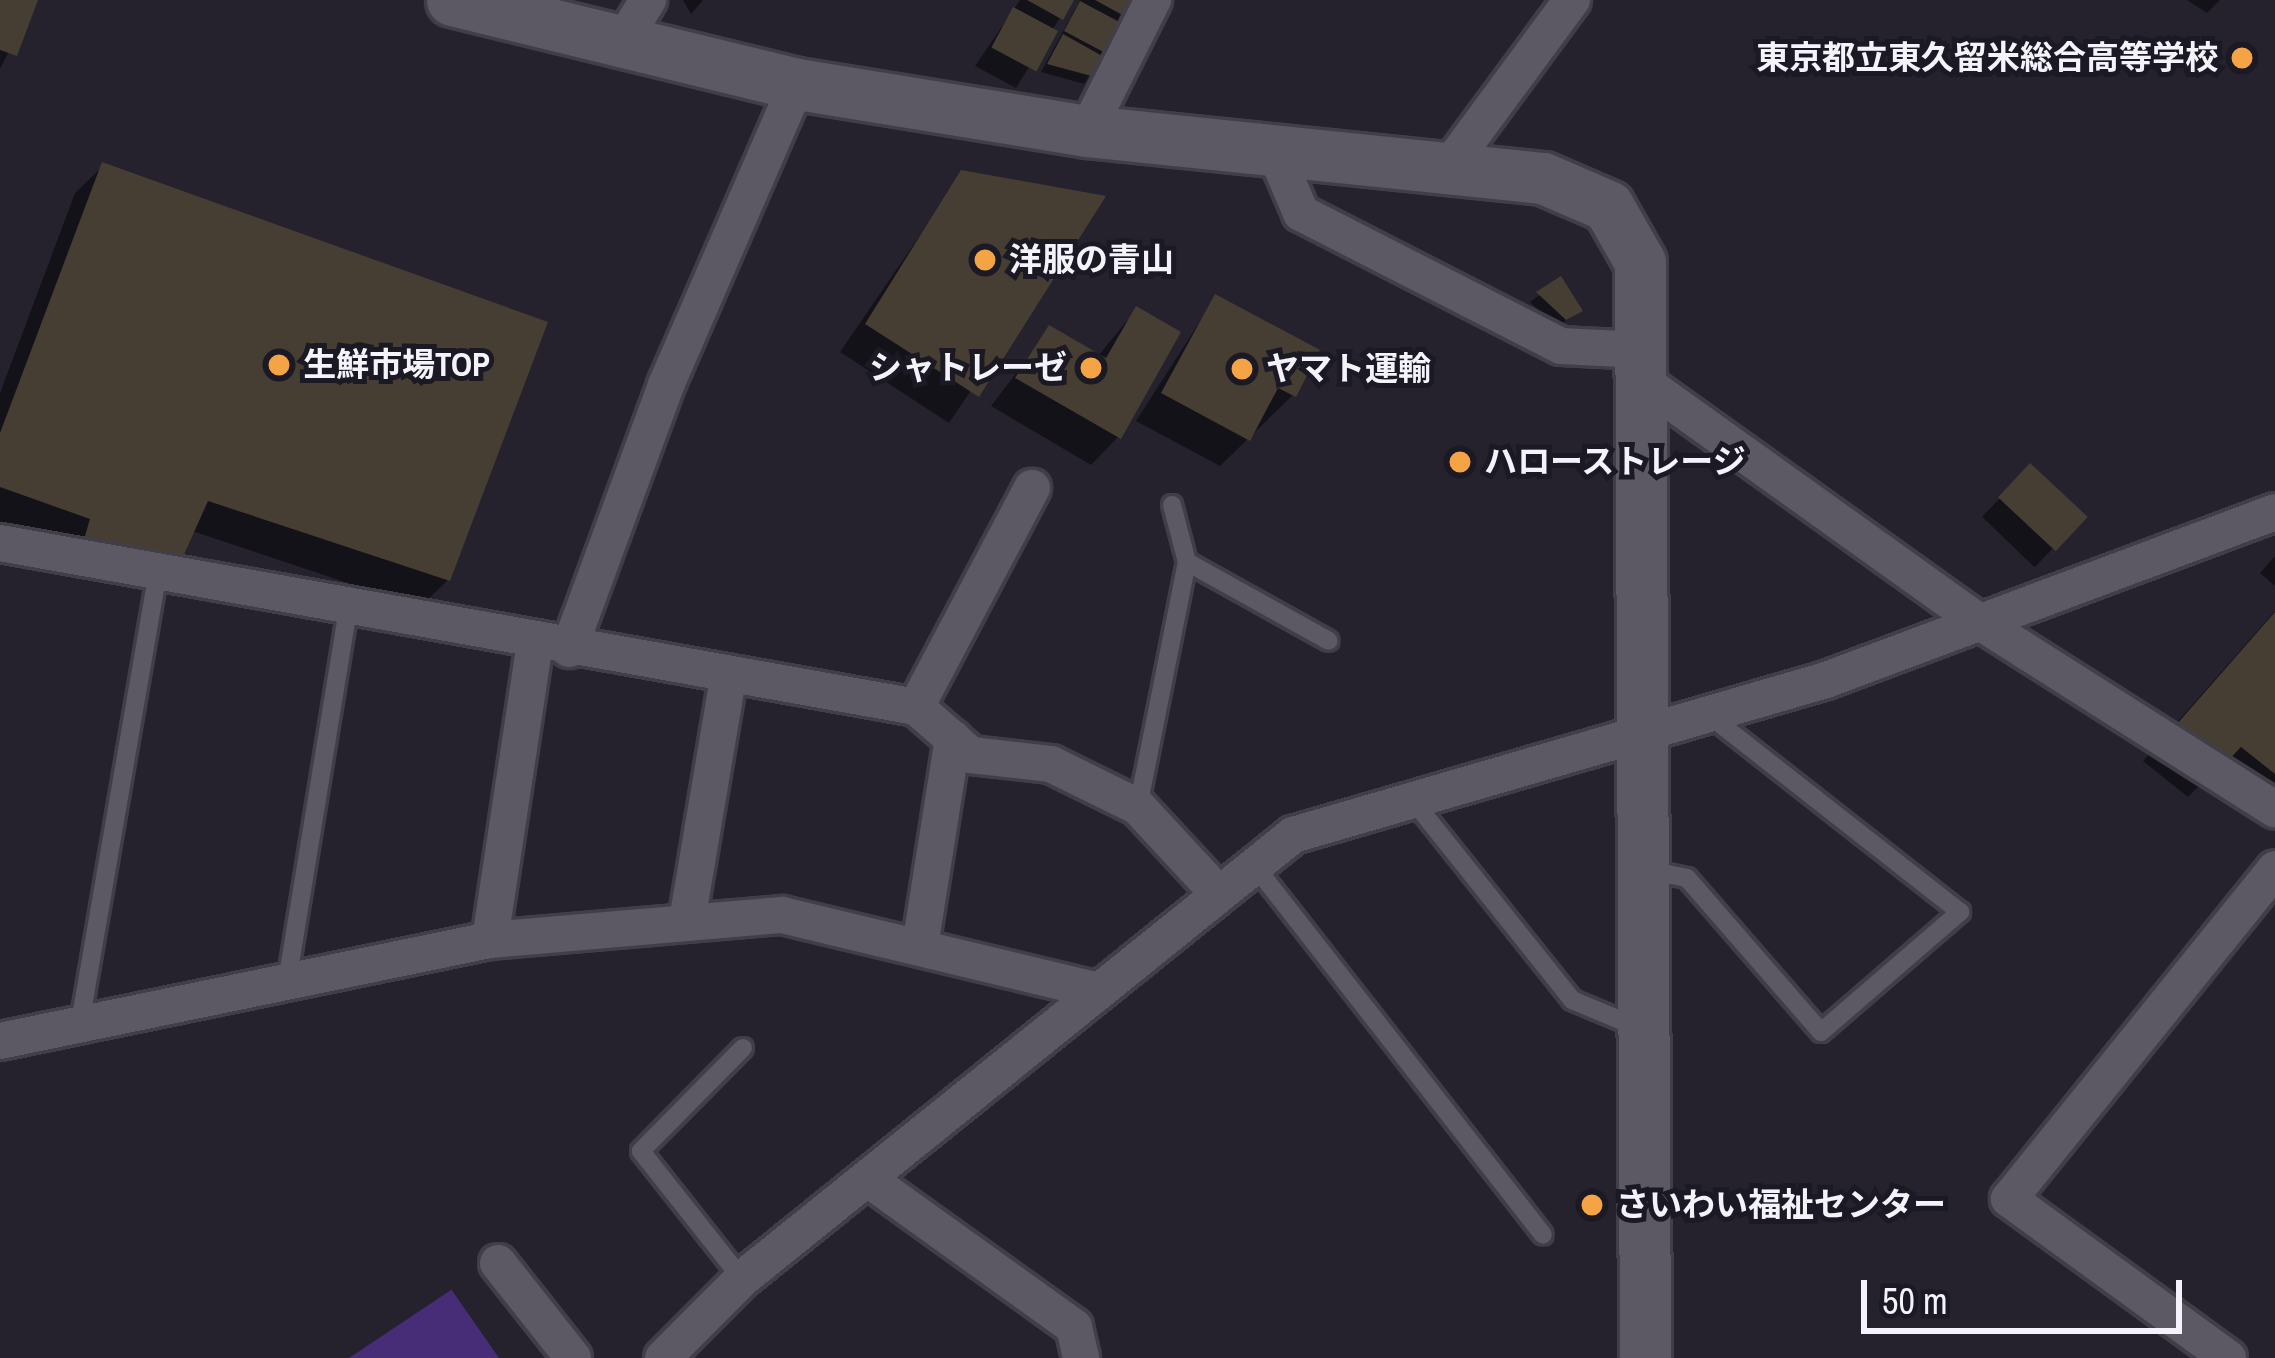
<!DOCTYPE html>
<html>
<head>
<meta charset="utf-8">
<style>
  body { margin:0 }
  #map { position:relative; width:2275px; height:1358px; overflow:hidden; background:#25222d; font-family:"Archivo Narrow","Noto Sans JP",sans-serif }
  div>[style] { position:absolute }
  .green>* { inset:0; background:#472c77 }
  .shadow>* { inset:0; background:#0007; transform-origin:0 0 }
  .building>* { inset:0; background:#463d33; transform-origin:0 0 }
  .roads { filter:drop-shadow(3px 0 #413e48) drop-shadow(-3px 0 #413e48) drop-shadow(0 3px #413e48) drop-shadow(0 -3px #413e48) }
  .lane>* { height:18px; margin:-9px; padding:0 9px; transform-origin:9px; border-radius:9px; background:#5c5965 }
  .street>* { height:36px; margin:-18px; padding:0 18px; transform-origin:18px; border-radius:18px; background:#5c5965 }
  .secondary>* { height:51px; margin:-25.5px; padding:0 25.5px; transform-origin:25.5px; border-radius:25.5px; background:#5c5965 }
  .dots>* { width:33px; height:33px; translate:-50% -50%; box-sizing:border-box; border:6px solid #1b1923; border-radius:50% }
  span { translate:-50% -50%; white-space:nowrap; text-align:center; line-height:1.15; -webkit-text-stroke:10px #1b1923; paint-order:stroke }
  .poi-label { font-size:33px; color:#f4f3fb; font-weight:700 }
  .right { translate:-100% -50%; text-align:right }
  .left { translate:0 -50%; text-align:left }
  .scale { position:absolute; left:1861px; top:1280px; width:321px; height:54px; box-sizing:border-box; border:6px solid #f4f3fb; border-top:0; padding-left:15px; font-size:36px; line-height:42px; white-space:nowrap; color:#f4f3fb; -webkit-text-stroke:9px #1b1923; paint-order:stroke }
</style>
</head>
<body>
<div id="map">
  <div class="green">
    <div style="clip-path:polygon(451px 1289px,499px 1358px,349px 1358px,451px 1290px)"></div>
  </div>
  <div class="shadow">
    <div style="clip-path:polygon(0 0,35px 0,0 69px)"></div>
    <div style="clip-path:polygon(683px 0,703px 0,691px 14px)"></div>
    <div style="clip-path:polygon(1020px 0,1071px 0,1016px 88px,975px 66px)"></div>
    <div style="clip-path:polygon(1080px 0,1133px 0,1084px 84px,1041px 72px)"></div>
    <div style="clip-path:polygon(2187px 0,2220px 0,2207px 13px)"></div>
    <div style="clip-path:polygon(103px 166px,448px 580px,420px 607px,192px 531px,180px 557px,65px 547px,0 523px,0 393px,75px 193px)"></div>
    <div style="clip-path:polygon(962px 174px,1101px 198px,949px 423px,840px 352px)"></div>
    <div style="clip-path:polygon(1560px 280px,1579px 311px,1557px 327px,1530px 302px)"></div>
    <div style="clip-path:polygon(1215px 298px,1293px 395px,1220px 466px,1136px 421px)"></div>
    <div style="clip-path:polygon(1136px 310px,1118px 437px,1091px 465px,991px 406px,1050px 329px,1098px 356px)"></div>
    <div style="left:2030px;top:467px;width:73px;height:69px;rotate:44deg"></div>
    <div style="clip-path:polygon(2275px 556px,2275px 586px,2260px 573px)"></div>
    <div style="clip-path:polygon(2275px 611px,2275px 792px,2250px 817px,2205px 780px,2188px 797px,2143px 761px)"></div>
  </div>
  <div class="building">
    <div style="clip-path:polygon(0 0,38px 0,17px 56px,0 50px)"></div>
    <div style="clip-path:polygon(1027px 0,1074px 0,1063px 20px)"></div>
    <div style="clip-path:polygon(1095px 0,1136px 0,1126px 17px)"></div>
    <div style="left:1080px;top:1px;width:50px;height:34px;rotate:28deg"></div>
    <div style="left:1013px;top:7px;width:51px;height:46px;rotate:28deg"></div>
    <div style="clip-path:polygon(1063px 34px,1106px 58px,1095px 77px,1047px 64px)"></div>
    <div style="clip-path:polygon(102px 162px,548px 322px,450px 581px,208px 501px,182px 559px,84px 539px,90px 519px,0 487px,0 433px)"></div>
    <div style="clip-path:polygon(961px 170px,1106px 196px,979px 397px,865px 324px)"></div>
    <div style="clip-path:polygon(1561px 276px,1583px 311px,1566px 320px,1536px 292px)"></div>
    <div style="clip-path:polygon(1215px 294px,1320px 350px,1296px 397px,1278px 388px,1250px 441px,1161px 393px)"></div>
    <div style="clip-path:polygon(1136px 306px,1181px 332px,1121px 439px,1015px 378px,1049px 325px,1106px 358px)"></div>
    <div style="left:2030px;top:463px;width:79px;height:47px;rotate:43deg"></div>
    <div style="clip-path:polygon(2275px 612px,2275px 774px,2241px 747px,2225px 764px,2176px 725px)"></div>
  </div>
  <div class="roads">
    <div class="lane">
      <div style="left:1187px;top:562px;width:162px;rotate:29.1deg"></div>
      <div style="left:1411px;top:798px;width:258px;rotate:51.4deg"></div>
      <div style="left:1572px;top:1000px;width:73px;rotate:22.7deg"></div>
      <div style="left:1138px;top:807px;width:250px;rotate:-78.7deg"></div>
      <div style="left:1187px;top:562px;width:59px;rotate:-104.7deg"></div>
      <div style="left:1254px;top:865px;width:469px;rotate:52deg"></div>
      <div style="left:1649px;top:870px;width:39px;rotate:12deg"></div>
      <div style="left:1687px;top:878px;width:204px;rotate:49deg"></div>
      <div style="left:1821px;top:1032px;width:184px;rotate:-40.8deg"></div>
      <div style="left:1960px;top:912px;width:318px;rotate:-141.9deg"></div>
      <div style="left:287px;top:982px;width:377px;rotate:-80.7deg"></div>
      <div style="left:80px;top:1023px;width:458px;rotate:-80.2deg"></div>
      <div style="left:742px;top:1279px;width:163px;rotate:-128.3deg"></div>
      <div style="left:641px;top:1151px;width:145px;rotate:-45.3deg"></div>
    </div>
    <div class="street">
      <div style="left:621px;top:44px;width:52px;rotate:-58.5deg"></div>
      <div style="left:1087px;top:131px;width:147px;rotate:-63.3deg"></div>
      <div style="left:1275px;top:152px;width:66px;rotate:66.9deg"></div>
      <div style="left:1301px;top:213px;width:292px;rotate:27.1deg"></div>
      <div style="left:1561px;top:346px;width:80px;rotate:2.9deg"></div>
      <div style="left:1445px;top:172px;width:214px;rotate:-53.6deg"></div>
      <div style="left:1641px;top:380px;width:407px;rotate:35.6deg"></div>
      <div style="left:1972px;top:617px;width:359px;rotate:32.4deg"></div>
      <div style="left:0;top:543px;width:931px;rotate:10.15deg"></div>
      <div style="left:916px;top:707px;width:73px;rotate:41.1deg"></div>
      <div style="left:971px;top:755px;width:81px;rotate:6.4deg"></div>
      <div style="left:1051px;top:764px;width:97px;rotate:26.3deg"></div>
      <div style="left:1138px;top:807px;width:115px;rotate:47.1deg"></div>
      <div style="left:569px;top:649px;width:281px;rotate:-69.8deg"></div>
      <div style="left:666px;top:385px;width:328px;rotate:-66.5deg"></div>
      <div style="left:916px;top:707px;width:248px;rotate:-62.1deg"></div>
      <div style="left:687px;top:921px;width:246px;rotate:-80.4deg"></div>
      <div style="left:490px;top:940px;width:300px;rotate:-81.4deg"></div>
      <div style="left:921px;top:940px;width:204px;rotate:-81deg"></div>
      <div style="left:0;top:1041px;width:500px;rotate:-11.65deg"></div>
      <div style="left:490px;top:940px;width:293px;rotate:-4.9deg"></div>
      <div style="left:782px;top:915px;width:326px;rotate:13.5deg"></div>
      <div style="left:868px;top:1179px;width:254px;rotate:35.7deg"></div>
      <div style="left:1074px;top:1327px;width:32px;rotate:77deg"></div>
      <div style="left:498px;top:1263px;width:121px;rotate:51.7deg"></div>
      <div style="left:663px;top:1358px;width:112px;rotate:-45deg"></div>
      <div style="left:742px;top:1279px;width:708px;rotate:-38.86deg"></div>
      <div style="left:1293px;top:835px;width:555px;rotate:-16.21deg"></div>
      <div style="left:1826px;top:680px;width:479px;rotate:-20.5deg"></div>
      <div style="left:2228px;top:1358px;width:271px;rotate:-144deg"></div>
      <div style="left:2009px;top:1199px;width:424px;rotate:-51.1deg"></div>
    </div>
    <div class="secondary">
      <div style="left:452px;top:0;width:355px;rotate:13.7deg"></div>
      <div style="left:797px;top:84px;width:294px;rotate:9.2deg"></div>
      <div style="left:1087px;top:131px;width:458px;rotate:5.9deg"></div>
      <div style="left:1543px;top:178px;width:71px;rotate:23.3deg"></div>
      <div style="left:1608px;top:206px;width:64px;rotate:60.3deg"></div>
      <div style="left:1640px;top:262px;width:1096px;rotate:89.74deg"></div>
    </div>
  </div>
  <div class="dots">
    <div style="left:2242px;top:58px;background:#f4a444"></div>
    <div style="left:985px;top:260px;background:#f4a444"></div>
    <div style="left:279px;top:365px;background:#f4a444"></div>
    <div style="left:1091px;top:368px;background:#f4a444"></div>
    <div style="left:1242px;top:369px;background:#f4a444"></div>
    <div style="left:1460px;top:462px;background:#f4a444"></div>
    <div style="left:1592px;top:1205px;background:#f4a444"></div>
  </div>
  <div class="poi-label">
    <span class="right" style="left:2218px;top:58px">東京都立東久留米総合高等学校</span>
    <span class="left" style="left:1009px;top:260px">洋服の青山</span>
    <span class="left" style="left:303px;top:365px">生鮮市場TOP</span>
    <span class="right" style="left:1067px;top:368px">シャトレーゼ</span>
    <span class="left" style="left:1266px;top:369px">ヤマト運輸</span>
    <span class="left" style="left:1484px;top:462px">ハローストレージ</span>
    <span class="left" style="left:1616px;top:1205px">さいわい福祉センター</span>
  </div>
  <div class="scale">50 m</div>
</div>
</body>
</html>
